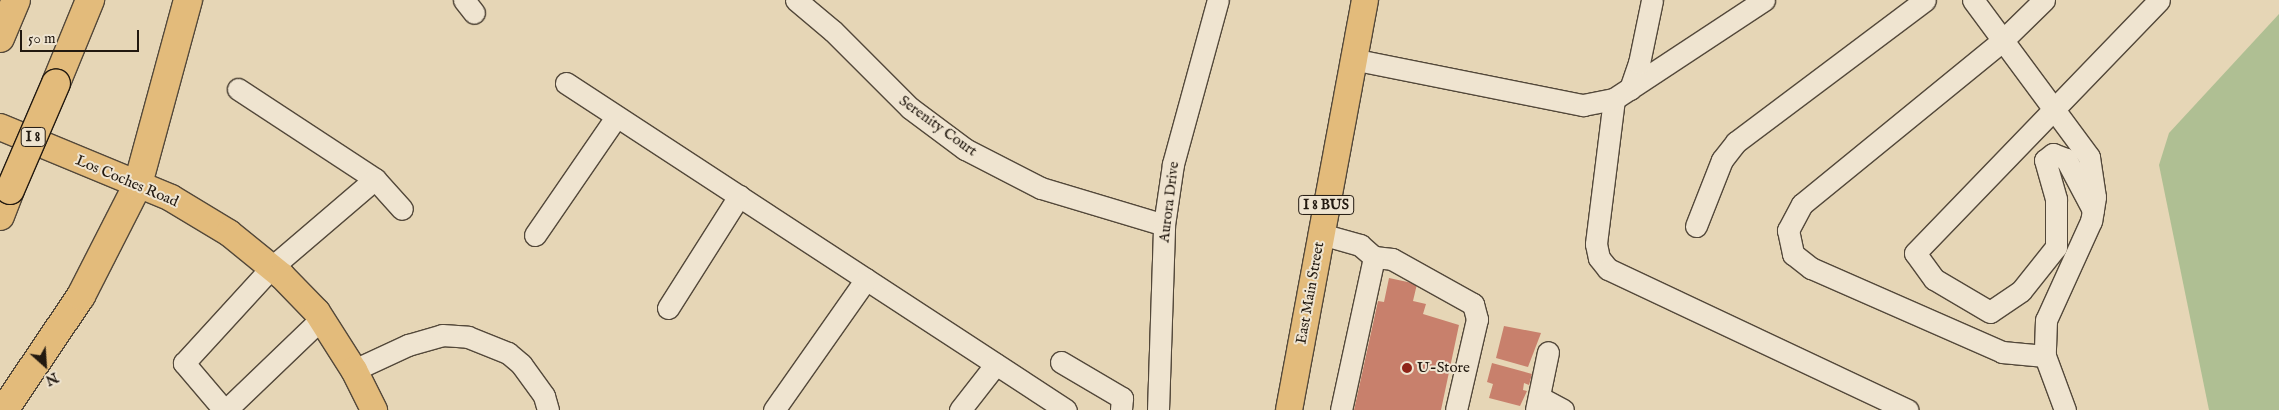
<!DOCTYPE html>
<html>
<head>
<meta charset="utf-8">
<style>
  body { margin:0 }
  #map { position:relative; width:2279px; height:410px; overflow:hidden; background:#e6d6b6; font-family:"IM FELL English",serif }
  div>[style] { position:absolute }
  .green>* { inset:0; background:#afbf93 }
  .building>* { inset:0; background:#c8806c }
  .roads { filter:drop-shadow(1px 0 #53483a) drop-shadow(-1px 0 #53483a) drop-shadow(0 1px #53483a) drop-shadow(0 -1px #53483a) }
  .minor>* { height:21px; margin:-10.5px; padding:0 10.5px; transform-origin:10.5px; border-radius:10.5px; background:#efe4d0 }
  .major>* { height:26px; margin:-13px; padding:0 13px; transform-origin:13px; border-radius:13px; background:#e3bb7b }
  .highway>* { height:28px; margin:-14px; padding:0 14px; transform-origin:14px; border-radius:14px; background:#e3bb7b }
  .bridges { filter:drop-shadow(1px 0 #221910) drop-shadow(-1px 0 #221910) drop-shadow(0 1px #221910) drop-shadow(0 -1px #221910) }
  .highway-bridge>* { height:28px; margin:-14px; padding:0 14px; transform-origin:14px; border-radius:14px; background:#e3bb7b }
  .dots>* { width:14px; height:14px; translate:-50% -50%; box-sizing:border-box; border:2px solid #efe4d0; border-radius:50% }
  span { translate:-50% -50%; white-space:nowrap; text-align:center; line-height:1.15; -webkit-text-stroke:4px #efe4d0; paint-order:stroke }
  .shield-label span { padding:1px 4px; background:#efe4d0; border:1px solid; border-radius:4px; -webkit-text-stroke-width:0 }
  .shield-label { font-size:14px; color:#221910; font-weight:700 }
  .street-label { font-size:15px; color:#221910 }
  .poi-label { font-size:15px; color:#221910 }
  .left { translate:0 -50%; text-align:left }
  .north { position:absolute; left:20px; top:340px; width:50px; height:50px; -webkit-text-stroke:4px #efe4d0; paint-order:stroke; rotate:154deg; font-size:14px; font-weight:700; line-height:20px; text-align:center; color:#221910 }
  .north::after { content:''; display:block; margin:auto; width:18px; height:22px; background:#221910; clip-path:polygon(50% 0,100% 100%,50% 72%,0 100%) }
  .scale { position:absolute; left:20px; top:30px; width:119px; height:22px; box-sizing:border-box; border:2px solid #221910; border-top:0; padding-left:6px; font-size:15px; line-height:18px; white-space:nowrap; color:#221910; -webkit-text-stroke:4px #efe4d0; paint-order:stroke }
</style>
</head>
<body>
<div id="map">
  <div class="green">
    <div style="clip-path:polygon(2279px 14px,2279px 410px,2209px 410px,2159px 165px,2169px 133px)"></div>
  </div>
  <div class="building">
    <div style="clip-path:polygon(1389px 278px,1417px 284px,1413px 301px,1426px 304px,1423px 314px,1459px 325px,1441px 410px,1354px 410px,1378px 301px,1384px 302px)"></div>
    <div style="clip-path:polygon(1504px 326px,1541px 333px,1528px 367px,1496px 358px)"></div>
    <div style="clip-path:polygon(1492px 363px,1532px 374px,1529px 385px,1524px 383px,1523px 390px,1527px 391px,1520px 406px,1489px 398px,1493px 384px,1487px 382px)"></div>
  </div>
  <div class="roads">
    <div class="minor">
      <div style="left:464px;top:0;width:16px;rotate:52deg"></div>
      <div style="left:796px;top:0;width:48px;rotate:40deg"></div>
      <div style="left:833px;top:31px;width:109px;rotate:45deg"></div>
      <div style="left:910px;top:108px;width:69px;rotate:36.7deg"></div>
      <div style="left:965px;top:149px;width:85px;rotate:27.2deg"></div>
      <div style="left:1041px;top:188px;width:128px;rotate:16.7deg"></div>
      <div style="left:1764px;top:0;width:180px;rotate:146.6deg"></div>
      <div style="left:1614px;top:99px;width:146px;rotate:97.1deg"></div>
      <div style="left:1596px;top:244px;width:14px;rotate:78deg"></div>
      <div style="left:1599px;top:258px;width:14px;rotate:51deg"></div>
      <div style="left:1608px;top:269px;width:331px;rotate:25.2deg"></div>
      <div style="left:1973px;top:0;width:195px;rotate:53.5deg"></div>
      <div style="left:2089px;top:157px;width:40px;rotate:81.5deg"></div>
      <div style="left:2095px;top:197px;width:24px;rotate:99deg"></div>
      <div style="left:2091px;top:221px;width:109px;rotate:114.4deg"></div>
      <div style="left:2046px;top:320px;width:36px;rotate:92deg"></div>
      <div style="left:2045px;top:356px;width:58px;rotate:69.7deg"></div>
      <div style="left:2044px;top:0;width:59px;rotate:135.7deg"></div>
      <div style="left:2002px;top:41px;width:258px;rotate:140.8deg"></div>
      <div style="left:1802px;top:204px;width:30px;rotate:118deg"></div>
      <div style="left:1788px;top:230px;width:25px;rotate:78deg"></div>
      <div style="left:1793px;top:254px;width:23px;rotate:38deg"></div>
      <div style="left:1811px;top:268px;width:209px;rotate:23.7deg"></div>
      <div style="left:2002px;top:352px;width:43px;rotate:5.3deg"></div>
      <div style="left:1352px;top:59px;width:236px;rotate:11.3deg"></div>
      <div style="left:1583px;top:105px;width:32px;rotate:-11deg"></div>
      <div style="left:566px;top:83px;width:597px;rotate:33.18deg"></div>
      <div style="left:238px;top:89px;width:164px;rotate:33.3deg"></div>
      <div style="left:1630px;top:89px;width:28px;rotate:-71deg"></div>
      <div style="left:1639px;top:63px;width:64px;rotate:-78.3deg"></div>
      <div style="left:2093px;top:210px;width:58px;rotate:-117.9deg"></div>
      <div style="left:2066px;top:159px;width:14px;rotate:-159deg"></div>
      <div style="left:2053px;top:154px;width:10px;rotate:143deg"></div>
      <div style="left:2045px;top:160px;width:41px;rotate:74.2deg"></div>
      <div style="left:2056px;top:199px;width:48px;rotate:90deg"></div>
      <div style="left:2056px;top:247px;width:56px;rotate:128.5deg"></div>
      <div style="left:2021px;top:291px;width:37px;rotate:146deg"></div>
      <div style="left:1990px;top:312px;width:65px;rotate:-149.5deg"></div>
      <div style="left:1934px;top:279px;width:32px;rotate:-126deg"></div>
      <div style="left:1915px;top:253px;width:351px;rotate:-46deg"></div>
      <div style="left:1696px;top:226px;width:71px;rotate:-68.5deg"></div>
      <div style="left:1722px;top:160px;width:23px;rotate:-52deg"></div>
      <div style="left:1736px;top:142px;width:236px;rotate:-36.9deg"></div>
      <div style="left:1321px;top:234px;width:41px;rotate:15.8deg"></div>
      <div style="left:1360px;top:245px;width:18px;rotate:41deg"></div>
      <div style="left:1374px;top:257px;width:18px;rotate:6deg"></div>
      <div style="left:1392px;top:259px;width:93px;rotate:29.1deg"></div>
      <div style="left:1473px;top:304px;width:16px;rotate:75deg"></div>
      <div style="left:1477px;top:319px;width:93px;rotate:103deg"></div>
      <div style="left:535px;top:235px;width:143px;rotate:-55.5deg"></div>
      <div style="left:668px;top:308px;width:133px;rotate:-57.6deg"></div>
      <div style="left:1061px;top:362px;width:71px;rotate:30.5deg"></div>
      <div style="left:1122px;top:398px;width:12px;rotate:95deg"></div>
      <div style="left:354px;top:370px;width:60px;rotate:-24.8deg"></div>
      <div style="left:408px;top:345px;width:35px;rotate:-16deg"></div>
      <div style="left:442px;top:335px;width:26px;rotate:4deg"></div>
      <div style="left:468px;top:337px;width:43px;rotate:21.8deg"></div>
      <div style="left:508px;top:353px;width:17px;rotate:40deg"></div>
      <div style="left:521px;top:364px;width:39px;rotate:54deg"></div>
      <div style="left:544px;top:396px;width:15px;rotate:74deg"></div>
      <div style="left:1539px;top:397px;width:27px;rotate:28deg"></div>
      <div style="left:224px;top:410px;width:62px;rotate:-130.4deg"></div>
      <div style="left:184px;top:363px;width:130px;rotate:-47.5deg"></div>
      <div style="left:272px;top:267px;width:135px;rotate:-40.5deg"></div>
      <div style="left:375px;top:179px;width:40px;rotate:48deg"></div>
      <div style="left:226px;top:410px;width:132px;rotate:-43.8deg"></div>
      <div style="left:774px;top:410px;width:160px;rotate:-54.9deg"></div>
      <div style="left:960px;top:410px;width:58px;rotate:-52deg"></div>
      <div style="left:1158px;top:410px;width:185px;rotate:-88.1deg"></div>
      <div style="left:1164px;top:225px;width:62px;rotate:-81.6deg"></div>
      <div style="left:1173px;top:164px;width:170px;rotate:-74.7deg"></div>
      <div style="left:1341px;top:410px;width:157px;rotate:-77.8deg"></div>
      <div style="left:1536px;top:410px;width:59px;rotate:-78.3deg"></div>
    </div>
    <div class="major">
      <div style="left:0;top:127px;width:185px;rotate:22.5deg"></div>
      <div style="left:171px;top:198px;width:68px;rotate:31.1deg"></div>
      <div style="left:229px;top:233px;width:68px;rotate:39.1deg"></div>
      <div style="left:282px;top:276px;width:50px;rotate:45.8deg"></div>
      <div style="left:317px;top:312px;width:69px;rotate:57.5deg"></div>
      <div style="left:354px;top:370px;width:45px;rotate:63.4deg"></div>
      <div style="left:1289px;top:410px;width:417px;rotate:-79.5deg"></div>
    </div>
    <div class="highway">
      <div style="left:0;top:38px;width:41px;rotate:-67.2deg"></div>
      <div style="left:56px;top:83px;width:90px;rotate:-67.7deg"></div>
      <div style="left:0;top:216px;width:28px;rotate:-69deg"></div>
      <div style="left:4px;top:410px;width:138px;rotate:-56deg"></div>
      <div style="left:81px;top:296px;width:126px;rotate:-63deg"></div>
      <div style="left:138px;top:184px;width:191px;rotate:-74.8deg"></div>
    </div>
  </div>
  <div class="bridges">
    <div class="highway-bridge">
      <div style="left:10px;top:190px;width:116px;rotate:-66.7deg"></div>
    </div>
  </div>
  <div class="dots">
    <div style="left:1407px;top:368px;background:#8f2418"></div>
  </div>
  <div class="shield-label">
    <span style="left:33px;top:137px">I 8</span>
    <span style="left:1326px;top:205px">I 8 BUS</span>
  </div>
  <div class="street-label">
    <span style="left:938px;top:126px;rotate:36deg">Serenity Court</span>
    <span style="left:127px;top:181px;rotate:23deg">Los Coches Road</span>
    <span style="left:1169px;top:202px;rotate:-83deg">Aurora Drive</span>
    <span style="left:1310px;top:293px;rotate:-80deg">East Main Street</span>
  </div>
  <div class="poi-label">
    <span class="left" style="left:1417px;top:368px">U-Store</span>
  </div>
  <div class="north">N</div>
  <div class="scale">50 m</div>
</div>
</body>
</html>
